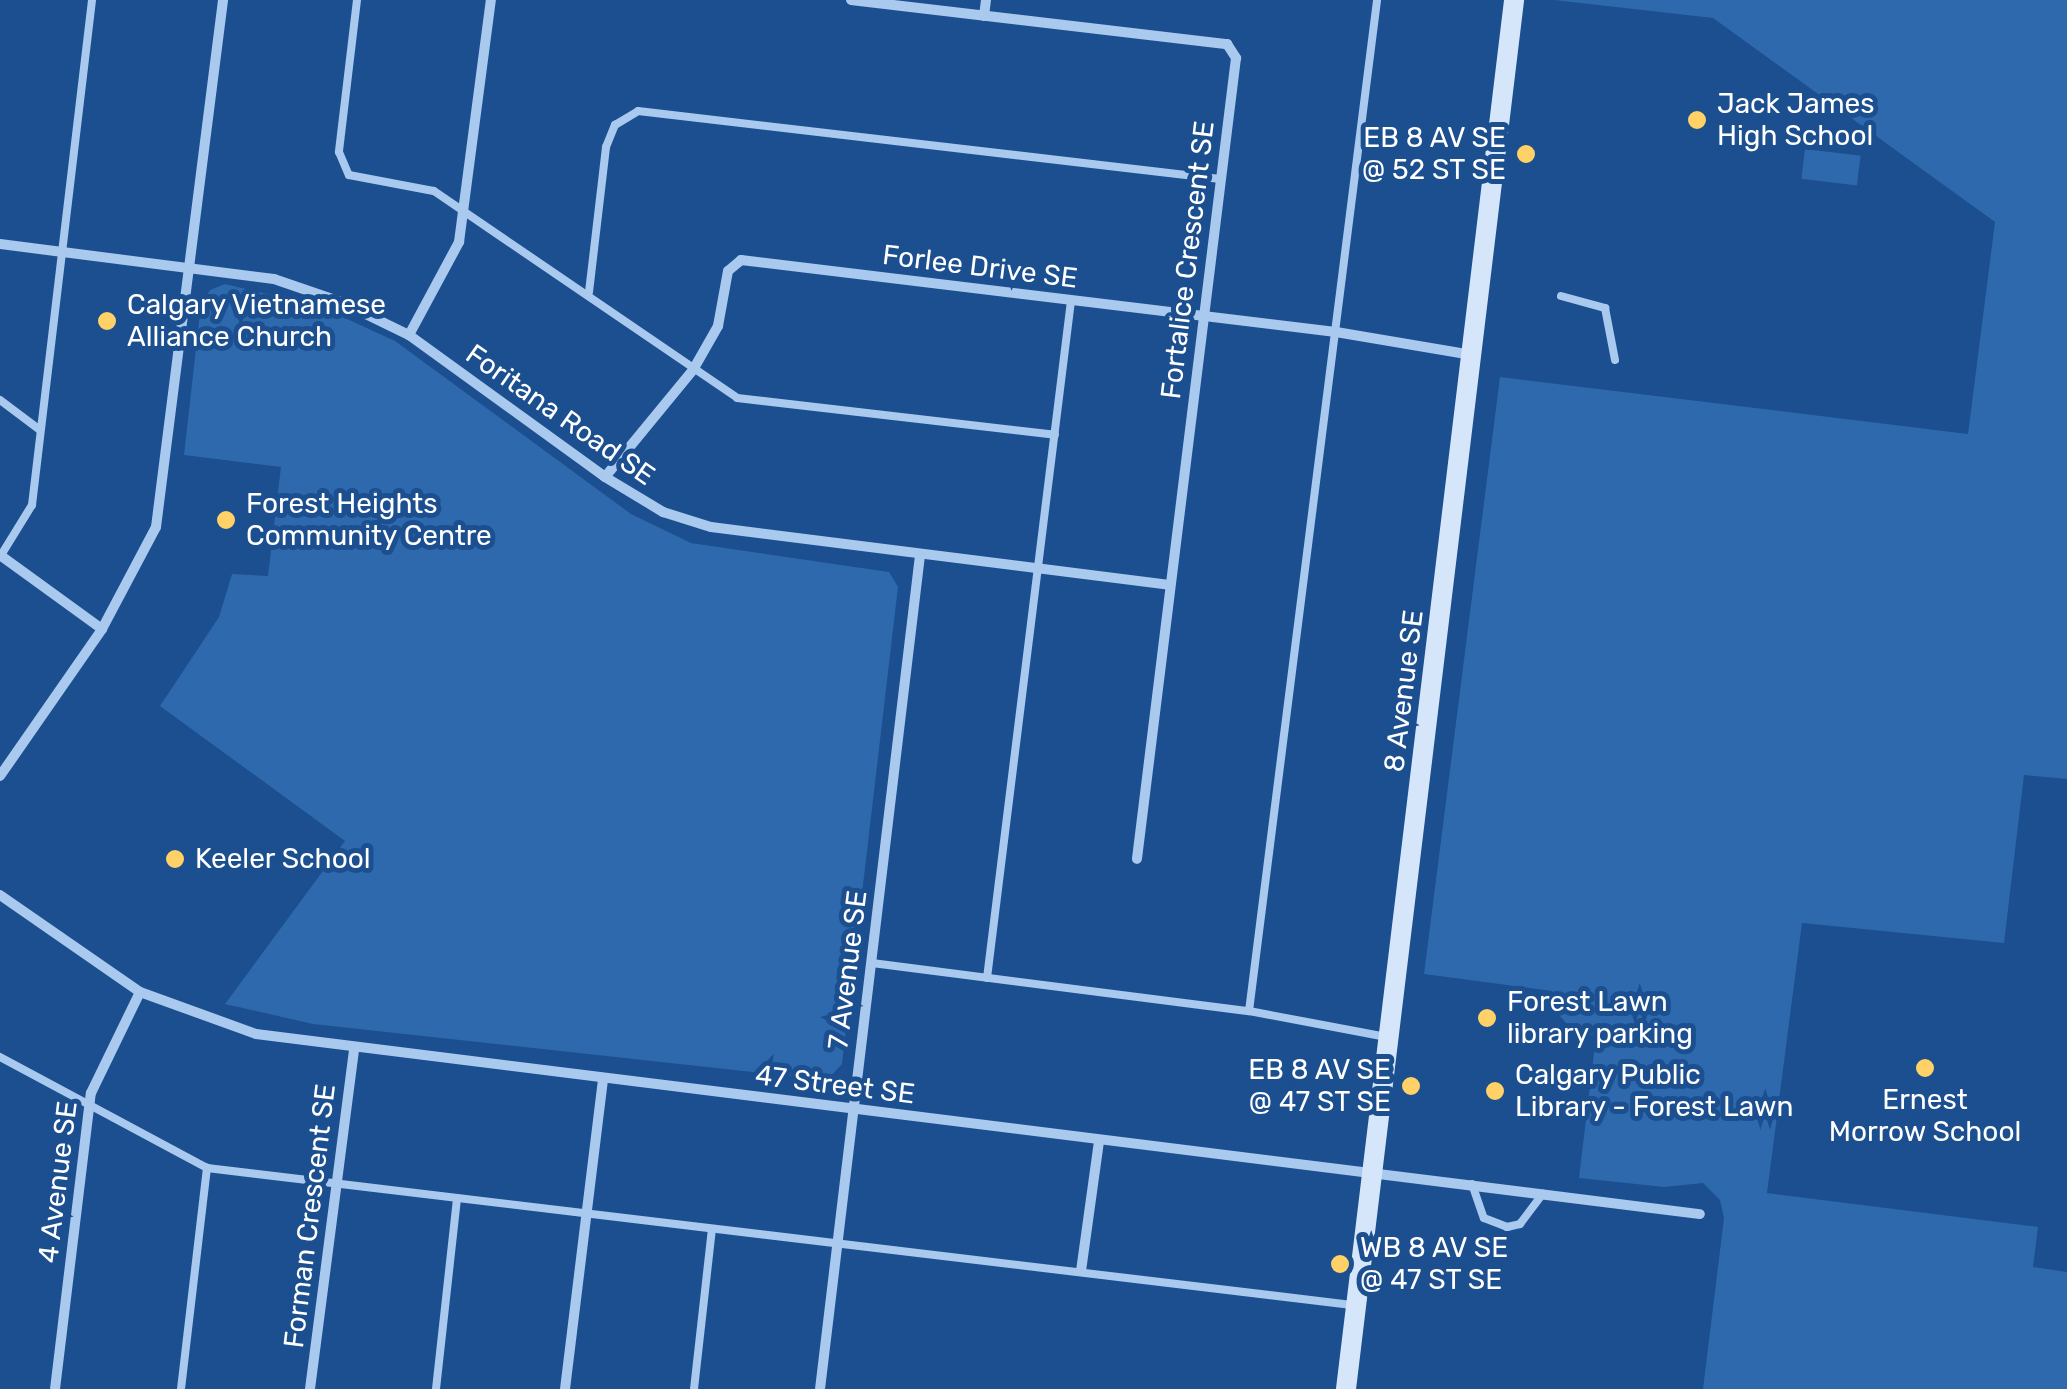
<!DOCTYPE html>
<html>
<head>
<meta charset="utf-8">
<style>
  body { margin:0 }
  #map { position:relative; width:2067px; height:1389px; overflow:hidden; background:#1b4f8f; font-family:Rubik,sans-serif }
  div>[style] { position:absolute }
  .green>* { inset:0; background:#2e69ad; transform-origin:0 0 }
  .lane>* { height:8px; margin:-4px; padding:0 4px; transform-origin:4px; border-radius:4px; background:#a9c9ee }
  .street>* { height:10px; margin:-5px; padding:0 5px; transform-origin:5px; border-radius:5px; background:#a9c9ee }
  .secondary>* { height:20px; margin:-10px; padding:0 10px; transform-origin:10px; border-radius:10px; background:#d6e6fa }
  .dots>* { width:28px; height:28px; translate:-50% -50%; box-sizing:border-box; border:5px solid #1b4f8f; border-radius:50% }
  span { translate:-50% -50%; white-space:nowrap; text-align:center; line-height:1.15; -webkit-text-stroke:10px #1b4f8f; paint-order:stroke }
  .poi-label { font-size:28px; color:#fff }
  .left { translate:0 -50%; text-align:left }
  .right { translate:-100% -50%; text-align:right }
  .street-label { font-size:28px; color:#fff }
</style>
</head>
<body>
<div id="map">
  <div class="green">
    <div style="clip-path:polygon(1554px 0,2067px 0,2067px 779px,2024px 775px,2004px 943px,1802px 923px,1767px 1193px,2038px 1227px,2033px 1267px,2067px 1272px,2067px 1389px,1703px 1389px,1724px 1218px,1720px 1200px,1703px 1183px,1664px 1187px,1579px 1178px,1596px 1036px,1575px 1033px,1551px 1006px,1552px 991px,1424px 974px,1500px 377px,1968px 434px,1995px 222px,1713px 18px)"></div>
    <div style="left:1805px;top:149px;width:56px;height:30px;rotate:7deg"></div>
    <div style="clip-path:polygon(225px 284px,321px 307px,395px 341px,631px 514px,691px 543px,889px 572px,898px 587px,842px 1064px,827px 1080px,313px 1024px,225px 1004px,345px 841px,160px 706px,219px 617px,232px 574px,268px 576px,281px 467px,184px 455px,201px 304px,210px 290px)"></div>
  </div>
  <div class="lane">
    <div style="left:357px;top:0;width:153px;rotate:96.8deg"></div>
    <div style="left:339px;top:152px;width:25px;rotate:67deg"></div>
    <div style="left:349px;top:175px;width:86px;rotate:10.7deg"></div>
    <div style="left:434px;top:191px;width:367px;rotate:34.3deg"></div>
    <div style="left:737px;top:398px;width:320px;rotate:6.6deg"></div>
    <div style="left:589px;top:292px;width:146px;rotate:-83.3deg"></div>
    <div style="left:606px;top:147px;width:24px;rotate:-68deg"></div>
    <div style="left:615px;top:125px;width:27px;rotate:-31deg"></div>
    <div style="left:638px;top:111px;width:586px;rotate:6.66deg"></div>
    <div style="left:1561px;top:296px;width:46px;rotate:15.3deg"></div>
    <div style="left:1605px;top:308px;width:53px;rotate:79.1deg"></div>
    <div style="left:0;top:400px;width:50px;rotate:36.9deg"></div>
    <div style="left:0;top:557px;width:61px;rotate:-58.4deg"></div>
    <div style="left:32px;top:505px;width:509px;rotate:-83.22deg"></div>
    <div style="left:872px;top:963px;width:380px;rotate:7.3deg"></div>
    <div style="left:1249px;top:1011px;width:140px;rotate:10.7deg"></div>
    <div style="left:987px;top:978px;width:682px;rotate:-82.93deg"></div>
    <div style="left:1249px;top:1011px;width:1019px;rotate:-82.78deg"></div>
    <div style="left:0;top:1057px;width:235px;rotate:28.2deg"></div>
    <div style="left:207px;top:1168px;width:1153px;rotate:6.82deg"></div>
    <div style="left:1472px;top:1184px;width:36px;rotate:71deg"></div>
    <div style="left:1484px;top:1218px;width:25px;rotate:21deg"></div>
    <div style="left:1507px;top:1227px;width:13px;rotate:-13deg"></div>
    <div style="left:1520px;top:1224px;width:38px;rotate:-53deg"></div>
    <div style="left:181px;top:1389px;width:223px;rotate:-83.3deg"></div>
    <div style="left:436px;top:1389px;width:192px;rotate:-83.7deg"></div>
    <div style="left:694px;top:1389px;width:161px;rotate:-83.6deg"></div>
  </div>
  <div class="street">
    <div style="left:851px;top:0;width:379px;rotate:6.7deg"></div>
    <div style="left:1227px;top:44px;width:17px;rotate:57deg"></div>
    <div style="left:1236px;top:58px;width:807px;rotate:97.05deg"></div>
    <div style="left:984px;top:16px;width:16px;rotate:-83deg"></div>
    <div style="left:0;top:244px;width:276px;rotate:7.3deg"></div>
    <div style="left:274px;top:279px;width:71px;rotate:18.9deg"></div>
    <div style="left:341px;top:302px;width:76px;rotate:25.9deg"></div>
    <div style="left:409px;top:335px;width:242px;rotate:35.9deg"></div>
    <div style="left:605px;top:477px;width:68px;rotate:31.1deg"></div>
    <div style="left:663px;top:512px;width:50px;rotate:17.4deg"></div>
    <div style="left:711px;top:527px;width:462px;rotate:7.2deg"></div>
    <div style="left:409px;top:335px;width:106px;rotate:-61.7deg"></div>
    <div style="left:459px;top:242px;width:244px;rotate:-82.5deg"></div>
    <div style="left:605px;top:477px;width:139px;rotate:-50.6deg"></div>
    <div style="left:693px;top:370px;width:51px;rotate:-60.4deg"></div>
    <div style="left:718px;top:326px;width:56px;rotate:-79.7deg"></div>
    <div style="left:728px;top:271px;width:17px;rotate:-40deg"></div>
    <div style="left:741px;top:260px;width:599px;rotate:6.9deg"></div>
    <div style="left:1336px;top:332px;width:138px;rotate:9.6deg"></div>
    <div style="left:0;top:555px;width:126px;rotate:36deg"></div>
    <div style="left:0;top:776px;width:179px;rotate:-55.2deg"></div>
    <div style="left:102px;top:629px;width:115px;rotate:-62.1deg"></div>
    <div style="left:156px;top:527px;width:531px;rotate:-82.75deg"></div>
    <div style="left:0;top:895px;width:170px;rotate:34.7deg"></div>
    <div style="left:140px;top:992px;width:123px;rotate:19.9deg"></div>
    <div style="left:256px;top:1034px;width:1455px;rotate:7.11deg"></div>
    <div style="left:1081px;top:1271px;width:130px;rotate:-82.1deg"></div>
    <div style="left:55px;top:1389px;width:298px;rotate:-83.1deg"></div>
    <div style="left:91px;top:1093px;width:112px;rotate:-64.1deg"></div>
    <div style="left:310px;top:1389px;width:344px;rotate:-82.6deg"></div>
    <div style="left:565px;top:1389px;width:313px;rotate:-83deg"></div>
    <div style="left:820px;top:1389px;width:840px;rotate:-83.16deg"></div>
  </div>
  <div class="secondary">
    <div style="left:1346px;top:1389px;width:1399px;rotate:-83.1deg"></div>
  </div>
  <div class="dots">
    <div style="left:1697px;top:120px;background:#ffd166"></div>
    <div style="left:1526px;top:154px;background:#ffd166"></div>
    <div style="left:107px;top:321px;background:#ffd166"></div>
    <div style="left:226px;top:520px;background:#ffd166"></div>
    <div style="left:175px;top:859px;background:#ffd166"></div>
    <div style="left:1487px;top:1018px;background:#ffd166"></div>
    <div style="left:1925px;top:1068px;background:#ffd166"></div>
    <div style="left:1411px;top:1086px;background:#ffd166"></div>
    <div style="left:1495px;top:1091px;background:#ffd166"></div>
    <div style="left:1340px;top:1264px;background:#ffd166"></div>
  </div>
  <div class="poi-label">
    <span class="left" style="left:1717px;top:120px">Jack James<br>High School</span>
    <span class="right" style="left:1506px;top:154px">EB 8 AV SE<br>@ 52 ST SE</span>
    <span class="left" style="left:127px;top:321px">Calgary Vietnamese<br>Alliance Church</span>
    <span class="left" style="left:246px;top:520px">Forest Heights<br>Community Centre</span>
    <span class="left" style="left:195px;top:859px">Keeler School</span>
    <span class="left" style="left:1507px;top:1018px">Forest Lawn<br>library parking</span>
    <span class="right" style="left:1391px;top:1086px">EB 8 AV SE<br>@ 47 ST SE</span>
    <span class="left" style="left:1515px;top:1091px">Calgary Public<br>Library - Forest Lawn</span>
    <span style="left:1925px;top:1116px">Ernest<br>Morrow School</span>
    <span class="left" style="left:1360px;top:1264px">WB 8 AV SE<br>@ 47 ST SE</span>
  </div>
  <div class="street-label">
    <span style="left:1188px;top:260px;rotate:-83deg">Fortalice Crescent SE</span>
    <span style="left:980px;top:267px;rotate:7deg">Forlee Drive SE</span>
    <span style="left:560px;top:415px;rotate:35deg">Foritana Road SE</span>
    <span style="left:1404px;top:691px;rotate:-83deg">8 Avenue SE</span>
    <span style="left:848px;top:970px;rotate:-83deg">7 Avenue SE</span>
    <span style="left:835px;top:1085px;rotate:7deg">47 Street SE</span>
    <span style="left:58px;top:1182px;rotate:-83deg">4 Avenue SE</span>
    <span style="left:310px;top:1216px;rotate:-83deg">Forman Crescent SE</span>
  </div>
</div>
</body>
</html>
